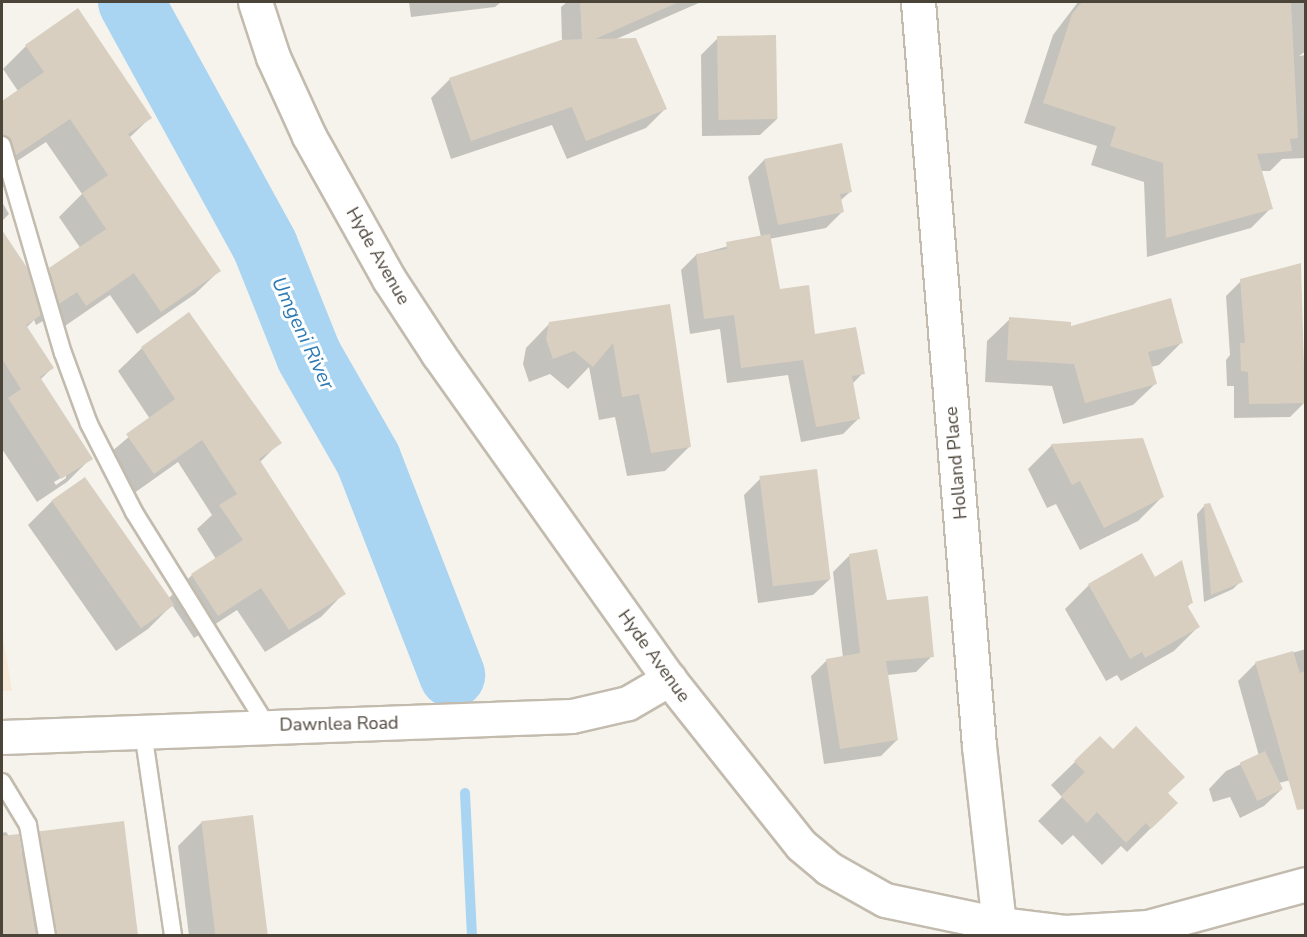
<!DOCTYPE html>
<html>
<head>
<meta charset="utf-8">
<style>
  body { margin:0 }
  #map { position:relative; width:1307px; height:937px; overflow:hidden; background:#f6f3ec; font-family:"Nunito Sans",sans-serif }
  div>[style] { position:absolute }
  .commercial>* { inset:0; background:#f7ead8 }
  .shadow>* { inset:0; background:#0003 }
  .stream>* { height:10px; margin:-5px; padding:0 5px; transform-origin:5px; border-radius:5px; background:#a9d4f2 }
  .river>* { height:66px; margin:-33px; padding:0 33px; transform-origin:33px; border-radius:33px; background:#a9d4f2 }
  .building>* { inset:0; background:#d8cfc1; transform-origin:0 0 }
  .roads { filter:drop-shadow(2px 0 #c2bbae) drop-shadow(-2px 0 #c2bbae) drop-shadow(0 2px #c2bbae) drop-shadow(0 -2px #c2bbae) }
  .service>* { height:16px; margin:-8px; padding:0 8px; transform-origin:8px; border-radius:8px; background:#fff }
  .minor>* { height:33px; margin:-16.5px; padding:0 16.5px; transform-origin:16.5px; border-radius:16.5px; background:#fff }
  span { translate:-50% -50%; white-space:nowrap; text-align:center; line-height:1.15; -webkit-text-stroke:6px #fff; paint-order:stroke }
  .street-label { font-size:18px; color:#4b4439 }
  .water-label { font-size:20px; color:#2e7ab2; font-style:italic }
  .frame { position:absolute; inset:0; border:3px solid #4b4439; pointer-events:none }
</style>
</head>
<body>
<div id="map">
  <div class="commercial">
    <div style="clip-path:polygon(2px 631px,12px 691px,2px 691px)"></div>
  </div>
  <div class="shadow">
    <div style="clip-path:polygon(409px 2px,501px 2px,495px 7px,411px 17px)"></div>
    <div style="clip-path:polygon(567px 2px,701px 2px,614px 40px,665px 109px,646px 128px,567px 159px,552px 125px,451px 159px,431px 98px,450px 79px,562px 41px,561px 7px)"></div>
    <div style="clip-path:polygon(1078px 2px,1306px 2px,1306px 51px,1299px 56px,1306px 55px,1306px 158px,1282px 159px,1270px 171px,1260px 171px,1271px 208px,1251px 228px,1147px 257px,1144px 182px,1091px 165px,1097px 146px,1024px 123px,1053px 35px)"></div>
    <div style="clip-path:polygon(718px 38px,777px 119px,760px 135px,702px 136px,701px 55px)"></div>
    <div style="clip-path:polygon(evenodd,26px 46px,150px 118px,129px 138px,219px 271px,195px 294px,137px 334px,110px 295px,62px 328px,53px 315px,36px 325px,34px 320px,26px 328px,52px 368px,40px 380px,91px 458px,67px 482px,37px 502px,2px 449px,2px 232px,26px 270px,31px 288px,81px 249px,59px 217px,82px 194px,46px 142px,2px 171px,2px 103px,18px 91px,3px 69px,26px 46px,66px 475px,66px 478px,56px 485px,54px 482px,66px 475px)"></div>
    <div style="clip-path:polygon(764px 160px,851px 191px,840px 201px,843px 211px,826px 228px,769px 239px,779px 291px,814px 336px,863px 373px,852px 384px,858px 419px,843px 434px,801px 442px,788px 375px,727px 383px,720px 329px,690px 334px,681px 270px,696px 255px,761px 237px,748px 177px)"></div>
    <div style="clip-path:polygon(2px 202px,9px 214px,2px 221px)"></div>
    <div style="clip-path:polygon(1299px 265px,1305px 402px,1290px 417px,1234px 418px,1234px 386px,1227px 386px,1226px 360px,1230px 355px,1226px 296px,1241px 281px)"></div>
    <div style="clip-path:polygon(669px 306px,689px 447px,665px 471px,627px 476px,615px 417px,599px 420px,589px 367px,568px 389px,550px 374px,529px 382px,523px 364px,526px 348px,550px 323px)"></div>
    <div style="clip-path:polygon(1010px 319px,1070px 328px,1181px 343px,1159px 365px,1151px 367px,1156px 383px,1133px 405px,1063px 424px,1052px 386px,985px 382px,987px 341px)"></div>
    <div style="clip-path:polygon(142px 348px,280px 442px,259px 463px,344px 593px,321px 617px,265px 652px,237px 610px,194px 638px,172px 605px,148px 629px,116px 651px,28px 525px,52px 501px,168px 599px,192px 575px,216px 559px,197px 529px,212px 515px,178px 462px,130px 496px,104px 458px,150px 419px,118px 371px)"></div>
    <div style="clip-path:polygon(1142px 439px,1162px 497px,1138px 521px,1080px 550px,1056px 504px,1047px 508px,1028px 469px,1052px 445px)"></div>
    <div style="clip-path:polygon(760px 479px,830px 579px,813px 595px,758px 603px,744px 495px)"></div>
    <div style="clip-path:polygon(1205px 505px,1241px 581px,1233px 589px,1204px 602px,1197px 514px)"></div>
    <div style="clip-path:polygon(849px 556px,932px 656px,916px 672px,887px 675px,897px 740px,881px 756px,824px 764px,811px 676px,827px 660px,843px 658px,833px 572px)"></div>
    <div style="clip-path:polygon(1155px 579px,1192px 602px,1187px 607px,1198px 627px,1174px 651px,1121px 681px,1117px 675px,1106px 681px,1065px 609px,1089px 585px)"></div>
    <div style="clip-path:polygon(1306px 649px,1306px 776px,1279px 783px,1282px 789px,1264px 806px,1240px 818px,1230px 797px,1213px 802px,1209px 789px,1226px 771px,1259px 756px,1238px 681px,1256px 663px)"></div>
    <div style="clip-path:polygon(1113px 751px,1167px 793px,1152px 827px,1127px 852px,1121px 846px,1102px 865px,1073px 835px,1062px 845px,1038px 821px,1062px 797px,1051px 785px,1075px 762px)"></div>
    <div style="clip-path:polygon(202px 822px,266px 936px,189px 936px,178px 846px)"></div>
    <div style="clip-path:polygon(6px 832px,21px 853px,40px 833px,137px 936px,2px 936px,2px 833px)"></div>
  </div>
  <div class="stream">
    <div style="left:465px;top:793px;width:143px;rotate:87.2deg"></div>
  </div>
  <div class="river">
    <div style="left:131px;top:2px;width:278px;rotate:61.2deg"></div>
    <div style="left:265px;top:246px;width:118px;rotate:68.2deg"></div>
    <div style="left:309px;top:356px;width:119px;rotate:60.2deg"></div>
    <div style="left:368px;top:459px;width:232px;rotate:68.7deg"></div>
  </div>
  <div class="building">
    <div style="clip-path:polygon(580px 2px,679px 2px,595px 39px,636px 38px,667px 109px,586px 141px,572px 107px,471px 141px,449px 78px,561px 40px,582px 39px)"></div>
    <div style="clip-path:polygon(1082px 2px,1291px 2px,1298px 138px,1290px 139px,1292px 151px,1257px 154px,1273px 209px,1166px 238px,1163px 163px,1110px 146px,1116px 127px,1043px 103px,1072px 14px)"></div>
    <div style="clip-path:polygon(78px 8px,152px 118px,128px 134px,221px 271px,161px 312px,134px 273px,86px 306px,77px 292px,59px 304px,49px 268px,106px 229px,82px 193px,108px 175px,70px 119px,16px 155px,10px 138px,2px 135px,2px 101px,44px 72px,25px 45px)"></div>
    <div style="left:776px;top:35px;width:84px;height:59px;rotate:89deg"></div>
    <div style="clip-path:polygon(842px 143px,852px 192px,840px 194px,844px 212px,778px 225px,764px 159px)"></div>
    <div style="clip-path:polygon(2px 230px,28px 269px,41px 315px,26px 325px,54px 368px,40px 377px,93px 459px,61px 479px,8px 398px,21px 389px,2px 359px)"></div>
    <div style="clip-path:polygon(770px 234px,780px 289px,809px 285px,815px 334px,856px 327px,865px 374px,852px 376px,860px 419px,816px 427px,803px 360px,741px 368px,734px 315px,704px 319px,696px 254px,727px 249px,726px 242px)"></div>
    <div style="clip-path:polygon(1301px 263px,1305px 403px,1249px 404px,1248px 372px,1241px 371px,1240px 343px,1245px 343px,1240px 279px)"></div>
    <div style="clip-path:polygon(1171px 298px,1183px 343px,1148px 352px,1157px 384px,1085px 403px,1074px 364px,1007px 360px,1009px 317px,1071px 322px,1071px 326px)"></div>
    <div style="clip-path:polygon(670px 304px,691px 447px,651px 453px,639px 394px,622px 397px,613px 343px,593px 367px,574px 351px,553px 359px,546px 339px,549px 322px)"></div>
    <div style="clip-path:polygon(189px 312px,282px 443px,259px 459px,346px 594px,289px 630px,261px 588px,218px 616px,191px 574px,243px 540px,219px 505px,237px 494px,202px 440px,154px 474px,126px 434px,175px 399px,141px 347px)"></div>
    <div style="clip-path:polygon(1143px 438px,1164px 497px,1104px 528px,1080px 481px,1072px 485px,1051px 444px)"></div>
    <div style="left:817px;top:469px;width:111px;height:58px;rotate:83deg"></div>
    <div style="left:85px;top:477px;width:156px;height:41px;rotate:55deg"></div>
    <div style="clip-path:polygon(1210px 503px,1243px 582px,1211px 595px,1204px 504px)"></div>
    <div style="clip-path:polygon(877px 549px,887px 600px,928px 596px,934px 657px,886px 661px,898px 740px,840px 749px,826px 659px,860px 653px,849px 554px)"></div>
    <div style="clip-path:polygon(1142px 553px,1155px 577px,1182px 560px,1193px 603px,1187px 605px,1200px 627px,1145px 658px,1142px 652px,1130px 659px,1088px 584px)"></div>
    <div style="clip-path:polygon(1293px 651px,1300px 673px,1305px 671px,1305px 809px,1297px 810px,1255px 662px)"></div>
    <div style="clip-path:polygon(1136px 726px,1185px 777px,1168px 793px,1178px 803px,1151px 829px,1146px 823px,1126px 843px,1097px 812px,1087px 823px,1061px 796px,1085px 772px,1074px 761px,1100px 736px,1113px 749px)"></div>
    <div style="left:1265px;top:751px;width:42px;height:28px;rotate:65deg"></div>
    <div style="left:253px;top:815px;width:122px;height:52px;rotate:83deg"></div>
    <div style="left:124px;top:821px;width:116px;height:85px;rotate:83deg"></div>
    <div style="clip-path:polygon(19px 834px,36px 936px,2px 936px,2px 836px)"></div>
  </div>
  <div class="roads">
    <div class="service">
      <div style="left:2px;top:145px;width:217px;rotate:73.7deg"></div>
      <div style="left:63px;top:353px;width:76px;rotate:69.9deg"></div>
      <div style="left:89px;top:424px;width:99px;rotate:62.9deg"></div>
      <div style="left:134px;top:512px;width:252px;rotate:58.1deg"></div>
      <div style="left:143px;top:732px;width:206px;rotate:81.6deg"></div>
      <div style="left:2px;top:782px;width:50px;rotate:58.8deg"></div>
      <div style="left:28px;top:825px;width:113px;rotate:80.3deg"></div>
    </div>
    <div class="minor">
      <div style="left:255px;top:2px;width:58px;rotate:71.9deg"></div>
      <div style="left:273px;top:57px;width:87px;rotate:65.5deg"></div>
      <div style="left:309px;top:136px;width:164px;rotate:60.8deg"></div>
      <div style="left:389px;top:279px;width:90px;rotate:56.8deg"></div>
      <div style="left:438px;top:354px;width:399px;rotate:54.6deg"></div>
      <div style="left:669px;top:679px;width:212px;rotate:51.5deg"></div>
      <div style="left:801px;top:845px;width:35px;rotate:40deg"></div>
      <div style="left:828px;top:868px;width:65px;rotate:29.3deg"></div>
      <div style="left:885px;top:900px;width:116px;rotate:11.9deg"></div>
      <div style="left:999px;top:924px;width:66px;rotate:6.9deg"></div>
      <div style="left:1065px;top:932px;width:83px;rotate:-3.4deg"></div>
      <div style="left:1148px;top:927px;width:164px;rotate:-15.2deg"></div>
      <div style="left:918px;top:2px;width:746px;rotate:85.31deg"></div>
      <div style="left:979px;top:746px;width:179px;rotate:83.6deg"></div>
      <div style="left:2px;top:737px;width:570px;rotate:-2.11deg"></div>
      <div style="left:572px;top:716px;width:57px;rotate:-13.1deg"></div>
      <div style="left:628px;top:703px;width:48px;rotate:-30.3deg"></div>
    </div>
  </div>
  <div class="street-label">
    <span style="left:378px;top:256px;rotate:60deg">Hyde Avenue</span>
    <span style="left:956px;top:463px;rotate:-95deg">Holland Place</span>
    <span style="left:654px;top:656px;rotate:54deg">Hyde Avenue</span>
    <span style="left:339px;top:724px;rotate:-1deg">Dawnlea Road</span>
  </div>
  <div class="water-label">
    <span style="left:303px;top:333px;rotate:65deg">Umgeni River</span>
  </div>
  <div class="frame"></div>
</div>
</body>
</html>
